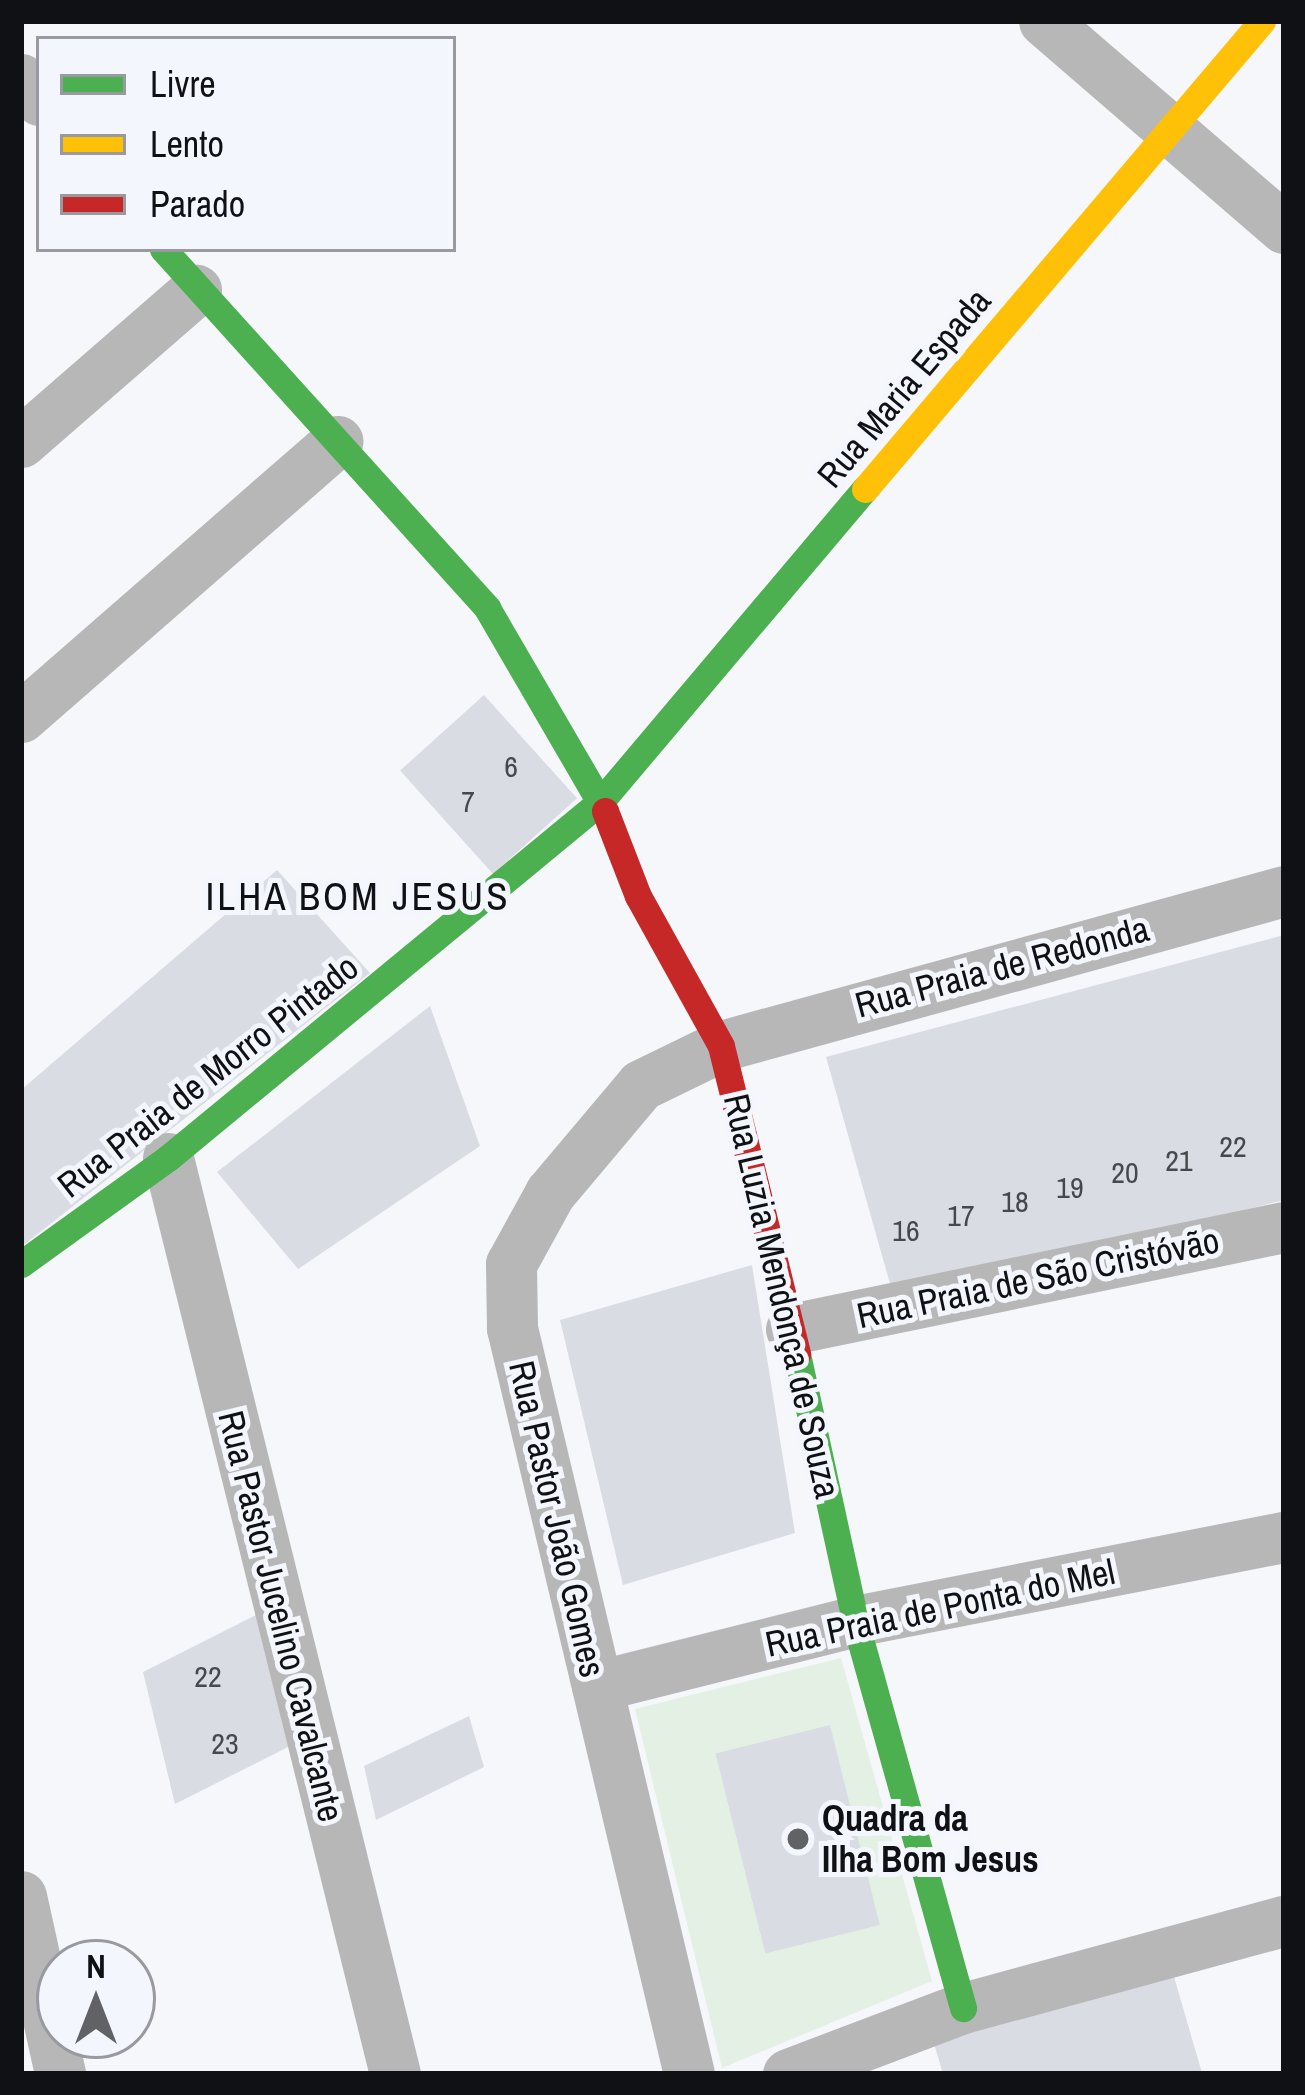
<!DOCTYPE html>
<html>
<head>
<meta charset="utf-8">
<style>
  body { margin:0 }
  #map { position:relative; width:1305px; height:2095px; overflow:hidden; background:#f6f7fb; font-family:"Archivo Narrow",sans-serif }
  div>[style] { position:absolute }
  .green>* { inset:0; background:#e3f0e3 }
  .building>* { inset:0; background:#dadce4; transform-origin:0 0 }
  .street>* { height:51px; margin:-25.5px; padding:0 25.5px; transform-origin:25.5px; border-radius:25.5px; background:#b8b7b8 }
  .fast>* { height:27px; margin:-13.5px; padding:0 13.5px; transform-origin:13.5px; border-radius:13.5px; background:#4caf50 }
  .slow>* { height:27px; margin:-13.5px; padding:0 13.5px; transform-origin:13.5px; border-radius:13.5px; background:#ffc107 }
  .jam>* { height:27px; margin:-13.5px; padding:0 13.5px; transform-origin:13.5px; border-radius:13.5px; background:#c62828 }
  .dots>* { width:33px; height:33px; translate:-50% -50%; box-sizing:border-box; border:6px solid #f4f6fd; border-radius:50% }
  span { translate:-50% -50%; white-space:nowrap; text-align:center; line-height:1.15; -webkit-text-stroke:10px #f4f6fd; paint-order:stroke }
  .number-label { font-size:30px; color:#47484d }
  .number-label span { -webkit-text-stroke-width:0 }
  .street-label { font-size:36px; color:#101115 }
  .poi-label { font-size:36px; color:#101115; font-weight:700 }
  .left { translate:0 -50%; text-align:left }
  .neighbourhood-label { font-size:39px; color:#101115; letter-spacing:3px }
  .frame { position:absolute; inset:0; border:24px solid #101115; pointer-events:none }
  .legend { position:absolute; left:36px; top:36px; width:420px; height:216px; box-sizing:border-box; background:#f4f6fd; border:3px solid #999aa0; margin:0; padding:15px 21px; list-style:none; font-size:36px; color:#101115 }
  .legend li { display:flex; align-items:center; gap:24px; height:60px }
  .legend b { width:60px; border:3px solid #999aa0 }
  .north { position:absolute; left:36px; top:1939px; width:120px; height:120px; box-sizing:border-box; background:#f4f6fd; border:3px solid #999aa0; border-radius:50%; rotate:0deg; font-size:33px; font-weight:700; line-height:48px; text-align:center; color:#101115 }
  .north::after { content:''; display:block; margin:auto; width:42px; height:54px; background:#606266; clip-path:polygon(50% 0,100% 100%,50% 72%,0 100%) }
</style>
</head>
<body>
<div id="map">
  <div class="green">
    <div style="clip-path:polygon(841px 1658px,932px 1981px,722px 2068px,635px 1709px)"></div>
  </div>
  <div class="building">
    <div style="left:484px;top:695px;width:139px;height:113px;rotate:48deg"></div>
    <div style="clip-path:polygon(277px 870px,370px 973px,21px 1247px,21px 1090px)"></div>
    <div style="clip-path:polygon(1284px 935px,1284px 1200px,894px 1298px,826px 1057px)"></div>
    <div style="clip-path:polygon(430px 1006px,480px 1146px,298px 1269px,217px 1172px)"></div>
    <div style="clip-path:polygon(752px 1265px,795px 1533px,623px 1585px,560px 1320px)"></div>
    <div style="clip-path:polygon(256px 1615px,290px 1746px,175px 1804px,143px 1672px)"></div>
    <div style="clip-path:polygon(469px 1716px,484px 1767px,376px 1820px,364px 1766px)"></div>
    <div style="left:830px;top:1725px;width:206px;height:118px;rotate:76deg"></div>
    <div style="clip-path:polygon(1170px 1963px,1202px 2073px,943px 2074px,932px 2037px)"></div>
  </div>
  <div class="street">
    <div style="left:1044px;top:21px;width:317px;rotate:40.8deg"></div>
    <div style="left:21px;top:79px;width:28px;rotate:49deg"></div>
    <div style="left:21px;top:442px;width:232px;rotate:-41deg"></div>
    <div style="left:21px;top:717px;width:420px;rotate:-41.1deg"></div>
    <div style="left:168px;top:1158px;width:944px;rotate:76.08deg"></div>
    <div style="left:791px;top:1329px;width:503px;rotate:-11.69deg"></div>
    <div style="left:597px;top:1686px;width:266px;rotate:-14.1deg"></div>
    <div style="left:855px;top:1621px;width:437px;rotate:-11.1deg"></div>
    <div style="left:21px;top:1896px;width:182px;rotate:77.6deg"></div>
    <div style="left:689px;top:2074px;width:767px;rotate:-103.35deg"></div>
    <div style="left:512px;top:1328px;width:64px;rotate:-90.9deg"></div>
    <div style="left:511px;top:1264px;width:81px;rotate:-61.2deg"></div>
    <div style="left:550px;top:1193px;width:141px;rotate:-49.9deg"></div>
    <div style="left:641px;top:1085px;width:89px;rotate:-26deg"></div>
    <div style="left:721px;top:1046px;width:584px;rotate:-15.39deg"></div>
    <div style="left:788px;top:2074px;width:187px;rotate:-20.7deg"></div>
    <div style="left:963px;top:2008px;width:333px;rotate:-15.2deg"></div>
  </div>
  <div class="fast">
    <div style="left:163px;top:249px;width:484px;rotate:47.9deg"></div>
    <div style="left:487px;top:608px;width:235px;rotate:59.8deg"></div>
    <div style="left:21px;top:1264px;width:181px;rotate:-35.8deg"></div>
    <div style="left:168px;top:1158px;width:561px;rotate:-39.5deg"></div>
    <div style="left:601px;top:801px;width:409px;rotate:-49.8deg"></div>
    <div style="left:797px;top:1354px;width:273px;rotate:77.7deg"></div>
    <div style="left:855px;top:1621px;width:402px;rotate:74.4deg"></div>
  </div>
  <div class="slow">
    <div style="left:865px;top:489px;width:614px;rotate:-49.69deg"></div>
  </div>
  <div class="jam">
    <div style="left:605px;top:811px;width:91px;rotate:68.8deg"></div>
    <div style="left:638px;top:896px;width:171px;rotate:61deg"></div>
    <div style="left:721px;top:1046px;width:317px;rotate:76.1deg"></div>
  </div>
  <div class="dots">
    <div style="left:798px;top:1839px;background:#606266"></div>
  </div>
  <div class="number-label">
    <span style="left:511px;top:766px">6</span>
    <span style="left:468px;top:801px">7</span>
    <span style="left:1233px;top:1146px">22</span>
    <span style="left:1179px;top:1160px">21</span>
    <span style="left:1125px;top:1172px">20</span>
    <span style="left:1070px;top:1187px">19</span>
    <span style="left:1015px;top:1201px">18</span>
    <span style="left:961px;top:1215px">17</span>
    <span style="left:906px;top:1230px">16</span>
    <span style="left:208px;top:1676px">22</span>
    <span style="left:225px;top:1743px">23</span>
  </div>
  <div class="street-label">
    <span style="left:904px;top:388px;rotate:-50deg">Rua Maria Espada</span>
    <span style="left:1002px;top:967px;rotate:-15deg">Rua Praia de Redonda</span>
    <span style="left:208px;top:1076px;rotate:-38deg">Rua Praia de Morro Pintado</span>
    <span style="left:1038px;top:1278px;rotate:-12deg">Rua Praia de São Cristóvão</span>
    <span style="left:782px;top:1296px;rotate:77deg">Rua Luzia Mendonça de Souza</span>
    <span style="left:557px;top:1519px;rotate:77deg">Rua Pastor João Gomes</span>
    <span style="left:940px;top:1608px;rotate:-12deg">Rua Praia de Ponta do Mel</span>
    <span style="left:281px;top:1616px;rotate:76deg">Rua Pastor Jucelino Cavalcante</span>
  </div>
  <div class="poi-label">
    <span class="left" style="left:822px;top:1839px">Quadra da<br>Ilha Bom Jesus</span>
  </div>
  <div class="neighbourhood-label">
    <span style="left:358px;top:896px">ILHA BOM JESUS</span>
  </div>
  <div class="frame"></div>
  <ul class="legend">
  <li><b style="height:15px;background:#4caf50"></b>Livre</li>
  <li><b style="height:15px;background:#ffc107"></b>Lento</li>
  <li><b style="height:15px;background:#c62828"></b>Parado</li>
  </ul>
  <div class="north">N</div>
</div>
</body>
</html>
